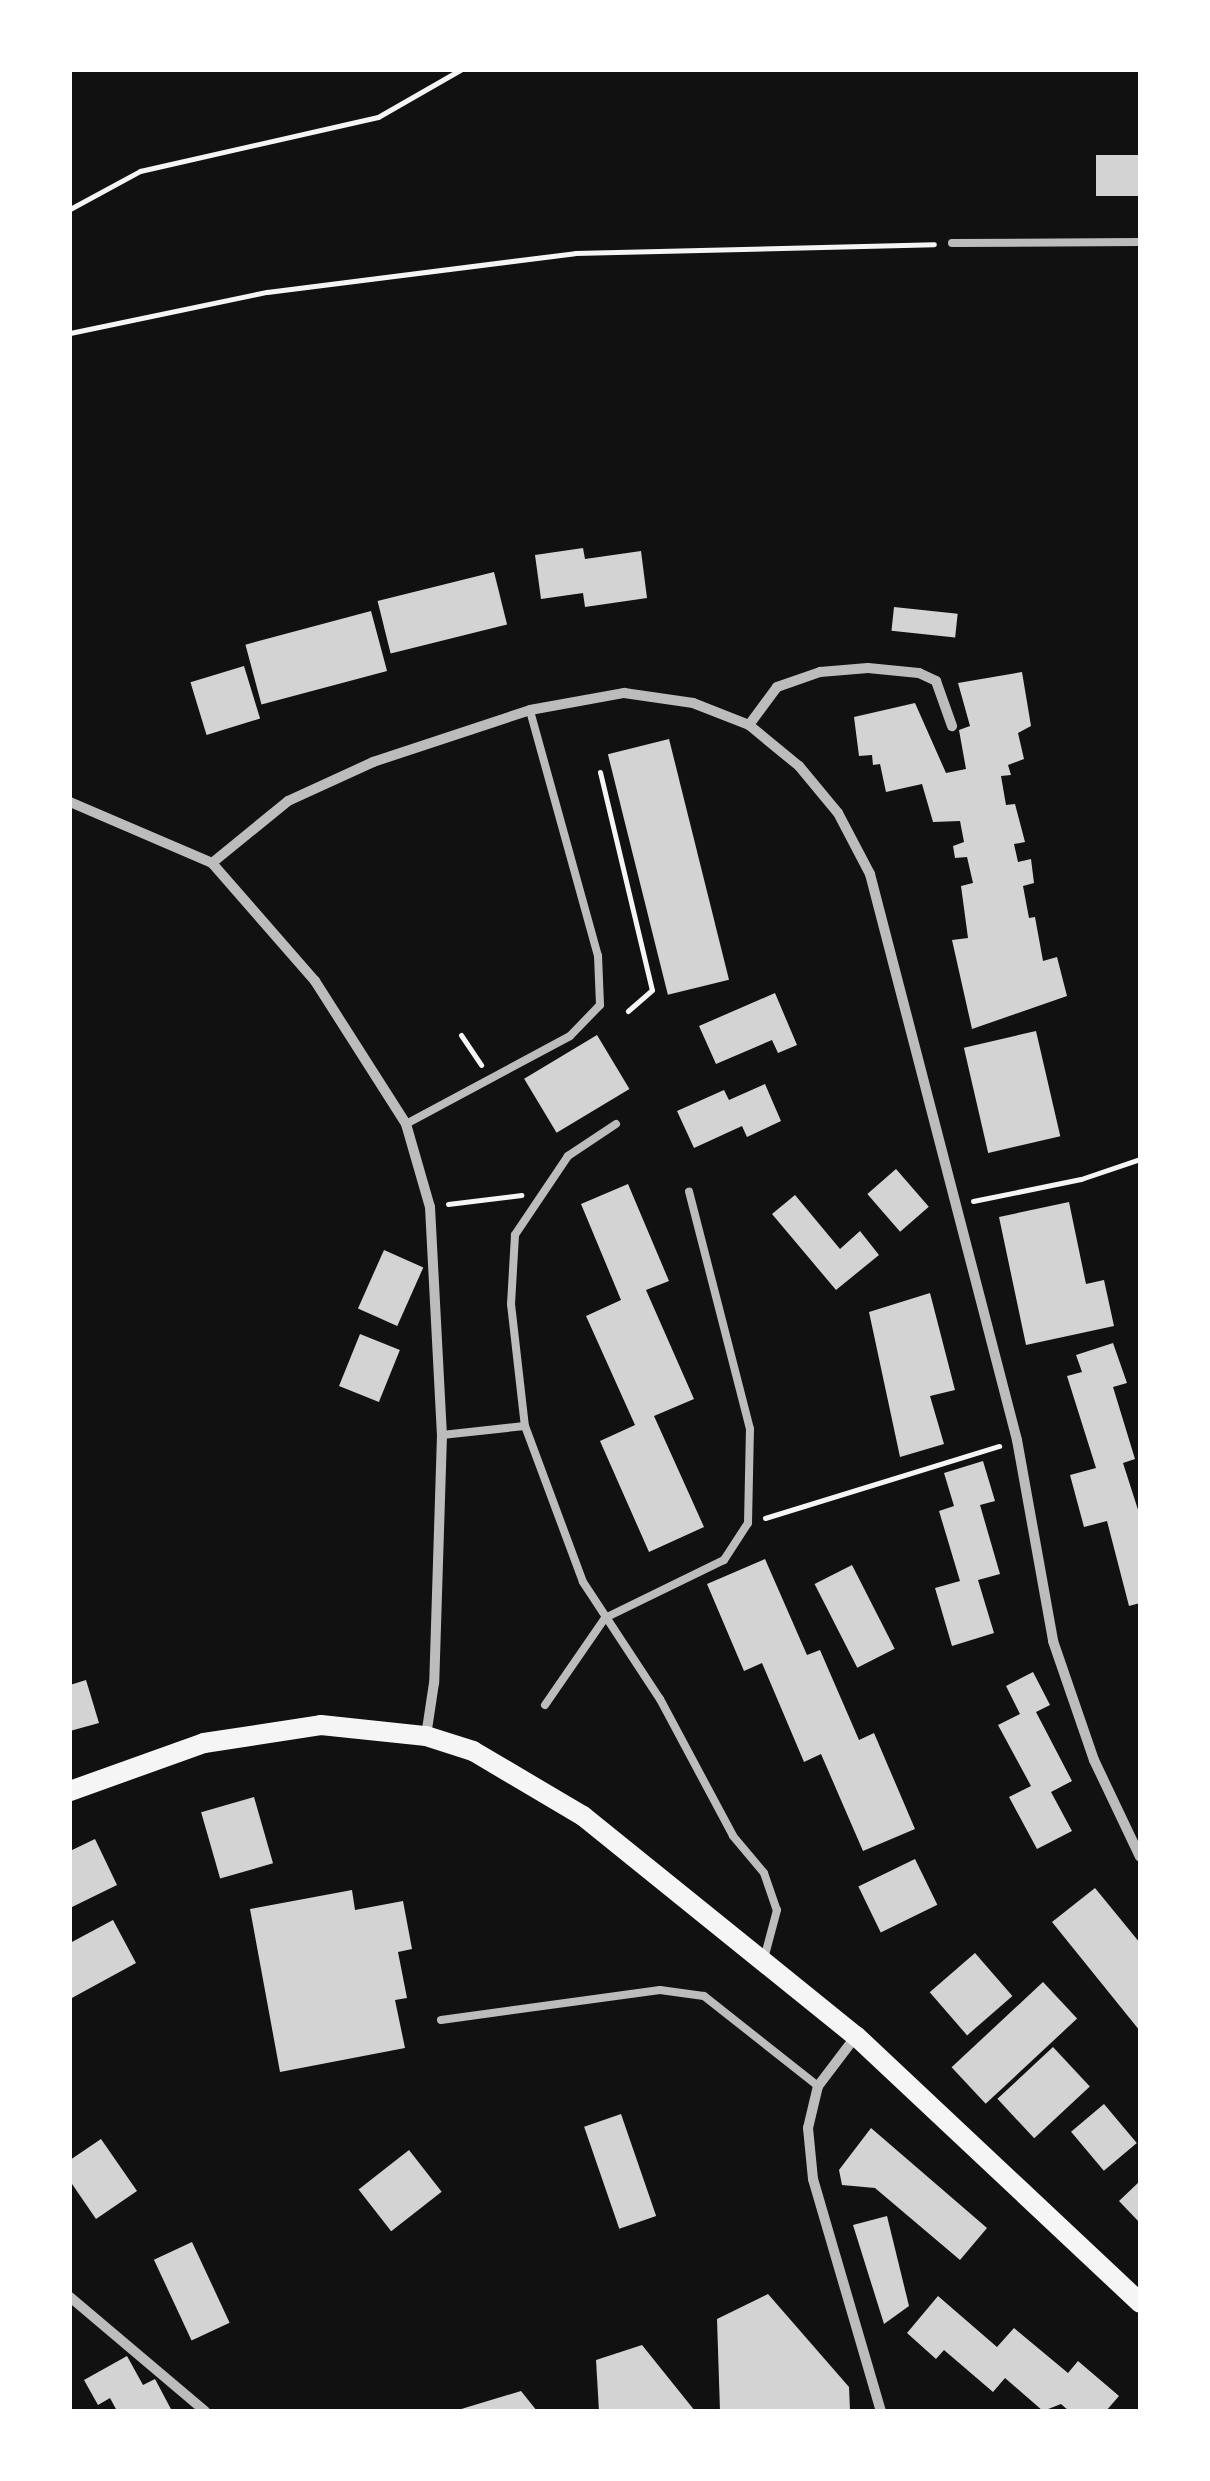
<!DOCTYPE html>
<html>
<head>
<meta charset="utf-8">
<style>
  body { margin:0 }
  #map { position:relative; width:1210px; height:2481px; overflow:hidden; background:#111; font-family:Karla,sans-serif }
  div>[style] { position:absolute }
  .building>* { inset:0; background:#d3d3d3; transform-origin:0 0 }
  .path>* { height:5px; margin:-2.5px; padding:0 2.5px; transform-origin:2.5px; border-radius:2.5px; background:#f5f5f5 }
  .service>* { height:8px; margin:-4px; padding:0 4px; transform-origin:4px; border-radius:4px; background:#bcbcbc }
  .minor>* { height:10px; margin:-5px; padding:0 5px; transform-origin:5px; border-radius:5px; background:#bcbcbc }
  .secondary>* { height:20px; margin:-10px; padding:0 10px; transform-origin:10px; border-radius:10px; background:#f5f5f5 }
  span { translate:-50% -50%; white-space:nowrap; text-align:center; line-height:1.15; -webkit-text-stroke:8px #fff; paint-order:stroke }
  .frame { position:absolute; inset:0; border:72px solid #fff; pointer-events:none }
</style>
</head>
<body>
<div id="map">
  <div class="building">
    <div style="left:1140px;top:155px;width:41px;height:44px;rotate:90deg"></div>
    <div style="clip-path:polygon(583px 548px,585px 559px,641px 551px,647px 598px,585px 607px,583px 593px,541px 599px,535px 555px)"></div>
    <div style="left:494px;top:572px;width:54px;height:120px;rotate:76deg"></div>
    <div style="left:894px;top:607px;width:64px;height:24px;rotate:6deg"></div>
    <div style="left:371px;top:611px;width:62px;height:130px;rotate:75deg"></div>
    <div style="left:244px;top:666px;width:55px;height:56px;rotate:73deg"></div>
    <div style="clip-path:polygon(1022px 672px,1031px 726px,1018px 733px,1024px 759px,1008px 765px,1011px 775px,1001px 776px,1006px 805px,1015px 804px,1025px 842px,1014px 844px,1018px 862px,1031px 859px,1034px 883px,1023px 886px,1029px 918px,1035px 917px,1043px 961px,1057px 957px,1067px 996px,972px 1029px,952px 940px,968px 938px,961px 886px,973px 883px,967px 857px,955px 858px,953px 846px,964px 842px,960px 821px,933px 822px,922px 784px,886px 792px,880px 764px,873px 765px,872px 755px,859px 756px,854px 717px,915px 703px,946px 773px,966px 769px,959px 730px,970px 726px,958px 683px)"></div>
    <div style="left:669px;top:739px;width:248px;height:63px;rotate:76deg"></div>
    <div style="clip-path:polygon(775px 993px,797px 1045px,778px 1053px,772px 1040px,716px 1064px,699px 1026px)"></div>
    <div style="left:1036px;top:1031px;width:108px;height:74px;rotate:77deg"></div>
    <div style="left:597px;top:1035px;width:63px;height:85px;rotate:59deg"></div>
    <div style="clip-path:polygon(765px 1084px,781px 1121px,747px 1137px,742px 1126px,694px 1148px,677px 1111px,724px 1090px,729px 1100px)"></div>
    <div style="left:896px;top:1169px;width:50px;height:38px;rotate:49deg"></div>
    <div style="clip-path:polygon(628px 1184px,669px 1281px,646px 1290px,694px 1399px,654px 1416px,704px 1527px,649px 1552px,600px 1441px,635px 1425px,586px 1316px,621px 1300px,581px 1204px)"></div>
    <div style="clip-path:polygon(795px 1195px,840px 1249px,860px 1231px,879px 1255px,836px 1290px,772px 1214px)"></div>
    <div style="clip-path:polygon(1069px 1202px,1086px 1284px,1104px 1280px,1114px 1326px,1026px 1345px,999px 1217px)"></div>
    <div style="left:384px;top:1250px;width:43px;height:64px;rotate:24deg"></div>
    <div style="clip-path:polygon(930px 1293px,955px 1390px,930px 1396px,944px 1444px,900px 1457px,869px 1312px)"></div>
    <div style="left:360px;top:1334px;width:43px;height:56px;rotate:22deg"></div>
    <div style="clip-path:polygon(1113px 1343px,1127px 1383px,1113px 1387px,1135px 1459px,1123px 1463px,1140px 1516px,1140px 1603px,1129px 1606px,1107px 1521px,1084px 1527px,1070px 1475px,1096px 1468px,1067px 1376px,1082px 1372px,1076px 1355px)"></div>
    <div style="clip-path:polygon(983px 1461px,995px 1501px,980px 1505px,1000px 1574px,978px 1580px,994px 1633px,952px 1646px,935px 1588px,960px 1581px,939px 1511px,954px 1506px,944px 1473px)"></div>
    <div style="clip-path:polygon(765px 1559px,807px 1655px,820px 1650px,859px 1740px,874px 1733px,915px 1829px,863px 1851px,821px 1754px,804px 1762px,762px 1663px,744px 1671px,707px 1584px)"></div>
    <div style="left:852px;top:1565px;width:94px;height:42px;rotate:63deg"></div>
    <div style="clip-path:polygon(1033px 1672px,1050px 1705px,1036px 1712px,1072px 1781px,1051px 1792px,1072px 1831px,1037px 1849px,1009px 1797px,1031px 1786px,998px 1725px,1020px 1714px,1006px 1686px)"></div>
    <div style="clip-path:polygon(86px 1680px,99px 1723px,70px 1731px,70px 1685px)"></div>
    <div style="left:254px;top:1797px;width:69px;height:55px;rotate:74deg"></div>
    <div style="clip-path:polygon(95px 1839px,117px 1885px,70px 1908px,70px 1851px)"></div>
    <div style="left:915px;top:1859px;width:51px;height:63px;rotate:64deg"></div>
    <div style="clip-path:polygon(1095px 1888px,1140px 1943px,1140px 2031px,1052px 1922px)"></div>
    <div style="clip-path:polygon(352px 1890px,355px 1910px,403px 1901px,412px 1949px,398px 1952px,407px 1998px,395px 2000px,405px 2048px,280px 2072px,250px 1909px)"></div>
    <div style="clip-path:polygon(113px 1920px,136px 1963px,70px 1999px,70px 1943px)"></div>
    <div style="left:975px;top:1953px;width:57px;height:60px;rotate:49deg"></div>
    <div style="left:1043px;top:1982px;width:50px;height:125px;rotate:47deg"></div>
    <div style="left:1053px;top:2047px;width:54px;height:76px;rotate:47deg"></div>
    <div style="left:1104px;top:2104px;width:51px;height:43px;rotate:50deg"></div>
    <div style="left:621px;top:2114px;width:108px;height:39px;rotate:71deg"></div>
    <div style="clip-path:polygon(871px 2128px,987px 2228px,960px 2260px,875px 2188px,842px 2185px,839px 2170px)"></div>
    <div style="clip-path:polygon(101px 2139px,137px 2191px,96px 2219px,70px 2181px,70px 2160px)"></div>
    <div style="left:409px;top:2150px;width:53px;height:64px;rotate:52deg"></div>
    <div style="clip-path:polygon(1140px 2181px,1140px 2223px,1119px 2201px)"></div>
    <div style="clip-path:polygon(887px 2216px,909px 2306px,884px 2324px,853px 2225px)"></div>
    <div style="left:192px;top:2242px;width:89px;height:42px;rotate:65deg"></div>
    <div style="clip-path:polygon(768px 2294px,849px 2387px,850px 2411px,720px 2411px,717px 2319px)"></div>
    <div style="clip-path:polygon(938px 2296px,997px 2347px,1014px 2328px,1068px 2373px,1078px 2361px,1119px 2396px,1106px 2411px,1069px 2411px,1061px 2404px,1043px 2411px,1005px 2378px,993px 2392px,944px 2350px,936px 2359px,907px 2333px)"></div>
    <div style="clip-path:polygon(642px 2345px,695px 2411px,599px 2411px,596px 2360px)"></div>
    <div style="clip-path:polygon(127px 2356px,143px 2385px,155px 2379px,172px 2411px,117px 2411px,110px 2398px,98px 2405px,84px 2380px)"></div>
    <div style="clip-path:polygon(521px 2391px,537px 2411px,458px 2411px,458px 2410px)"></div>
  </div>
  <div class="path">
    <div style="left:70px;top:209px;width:80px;rotate:-28.5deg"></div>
    <div style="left:140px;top:171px;width:244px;rotate:-12.8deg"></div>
    <div style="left:378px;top:117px;width:95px;rotate:-29.8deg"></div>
    <div style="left:70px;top:333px;width:201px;rotate:-11.8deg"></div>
    <div style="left:267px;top:292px;width:310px;rotate:-7.2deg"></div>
    <div style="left:575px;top:253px;width:359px;rotate:-1.4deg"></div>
    <div style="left:600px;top:772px;width:224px;rotate:76.6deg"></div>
    <div style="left:652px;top:990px;width:32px;rotate:139deg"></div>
    <div style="left:461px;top:1035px;width:36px;rotate:56deg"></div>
    <div style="left:973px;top:1201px;width:110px;rotate:-11.5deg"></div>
    <div style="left:1081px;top:1179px;width:62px;rotate:-18.7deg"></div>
    <div style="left:448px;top:1204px;width:74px;rotate:-7deg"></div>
    <div style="left:765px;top:1518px;width:245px;rotate:-17.1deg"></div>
  </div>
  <div class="service">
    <div style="left:952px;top:243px;width:188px;rotate:-0.3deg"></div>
    <div style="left:406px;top:1124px;width:186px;rotate:-28.2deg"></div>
    <div style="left:570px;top:1036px;width:43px;rotate:-45.9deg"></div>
    <div style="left:600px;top:1005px;width:49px;rotate:-92.3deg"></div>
    <div style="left:598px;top:956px;width:255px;rotate:-105.5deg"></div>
    <div style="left:616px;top:1124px;width:58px;rotate:146.3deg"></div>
    <div style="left:568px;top:1156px;width:95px;rotate:123.9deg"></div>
    <div style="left:515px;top:1235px;width:69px;rotate:93.3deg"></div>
    <div style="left:511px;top:1304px;width:123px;rotate:83.5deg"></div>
    <div style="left:525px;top:1426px;width:166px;rotate:69.6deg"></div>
    <div style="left:583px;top:1582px;width:140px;rotate:56.7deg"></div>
    <div style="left:660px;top:1699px;width:155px;rotate:61.9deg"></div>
    <div style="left:733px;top:1836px;width:48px;rotate:50deg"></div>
    <div style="left:764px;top:1873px;width:39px;rotate:71deg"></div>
    <div style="left:777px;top:1910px;width:51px;rotate:104.9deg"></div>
    <div style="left:442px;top:1435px;width:83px;rotate:-6.2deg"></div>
    <div style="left:545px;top:1705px;width:106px;rotate:-55.4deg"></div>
    <div style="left:605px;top:1618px;width:132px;rotate:-26deg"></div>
    <div style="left:724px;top:1560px;width:44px;rotate:-57deg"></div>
    <div style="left:748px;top:1523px;width:94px;rotate:-88.8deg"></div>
    <div style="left:750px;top:1429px;width:245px;rotate:-104.4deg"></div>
    <div style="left:441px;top:2020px;width:221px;rotate:-7.8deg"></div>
    <div style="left:660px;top:1990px;width:44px;rotate:7.8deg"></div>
    <div style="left:704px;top:1996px;width:145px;rotate:38.3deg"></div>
  </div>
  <div class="minor">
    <div style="left:749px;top:725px;width:47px;rotate:-53.6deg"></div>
    <div style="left:777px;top:687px;width:46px;rotate:-19.2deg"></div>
    <div style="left:820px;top:672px;width:48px;rotate:-4.8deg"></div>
    <div style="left:868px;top:668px;width:51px;rotate:5.6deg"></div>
    <div style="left:919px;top:673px;width:19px;rotate:25deg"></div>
    <div style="left:936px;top:681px;width:48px;rotate:70.4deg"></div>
    <div style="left:70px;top:802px;width:155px;rotate:23.2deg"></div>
    <div style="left:212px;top:863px;width:157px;rotate:48.9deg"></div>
    <div style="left:315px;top:981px;width:169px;rotate:57.5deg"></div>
    <div style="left:406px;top:1124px;width:86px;rotate:73.9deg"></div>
    <div style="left:430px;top:1207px;width:228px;rotate:87deg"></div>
    <div style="left:442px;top:1435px;width:248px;rotate:91.8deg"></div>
    <div style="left:434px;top:1683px;width:54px;rotate:98.6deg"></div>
    <div style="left:212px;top:863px;width:98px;rotate:-39.2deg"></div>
    <div style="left:288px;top:801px;width:94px;rotate:-24.6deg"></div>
    <div style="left:373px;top:762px;width:165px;rotate:-18.3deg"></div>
    <div style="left:530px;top:710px;width:96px;rotate:-10.3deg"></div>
    <div style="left:624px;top:693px;width:70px;rotate:8.2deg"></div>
    <div style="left:693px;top:703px;width:60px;rotate:21.4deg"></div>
    <div style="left:749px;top:725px;width:65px;rotate:39.4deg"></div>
    <div style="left:799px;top:766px;width:61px;rotate:50.3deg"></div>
    <div style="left:838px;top:813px;width:69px;rotate:62.3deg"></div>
    <div style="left:870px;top:874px;width:585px;rotate:75.44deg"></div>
    <div style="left:1017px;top:1440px;width:204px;rotate:79.8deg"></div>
    <div style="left:1053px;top:1641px;width:126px;rotate:71deg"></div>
    <div style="left:1094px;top:1760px;width:107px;rotate:64.6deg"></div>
    <div style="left:856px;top:2036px;width:63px;rotate:127.2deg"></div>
    <div style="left:818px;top:2086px;width:43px;rotate:103.4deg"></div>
    <div style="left:808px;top:2128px;width:51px;rotate:84.4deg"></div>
    <div style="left:813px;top:2179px;width:242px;rotate:73.7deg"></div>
    <div style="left:70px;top:2297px;width:177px;rotate:40.2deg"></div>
  </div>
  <div class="secondary">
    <div style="left:70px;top:1791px;width:142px;rotate:-19.7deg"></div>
    <div style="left:204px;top:1743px;width:118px;rotate:-8.7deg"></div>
    <div style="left:321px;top:1725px;width:106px;rotate:6deg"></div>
    <div style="left:426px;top:1736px;width:49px;rotate:17.7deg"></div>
    <div style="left:473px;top:1751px;width:128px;rotate:30.6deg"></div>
    <div style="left:583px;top:1816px;width:351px;rotate:38.9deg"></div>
    <div style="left:856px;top:2036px;width:390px;rotate:43.2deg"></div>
  </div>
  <div class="frame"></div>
</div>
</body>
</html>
